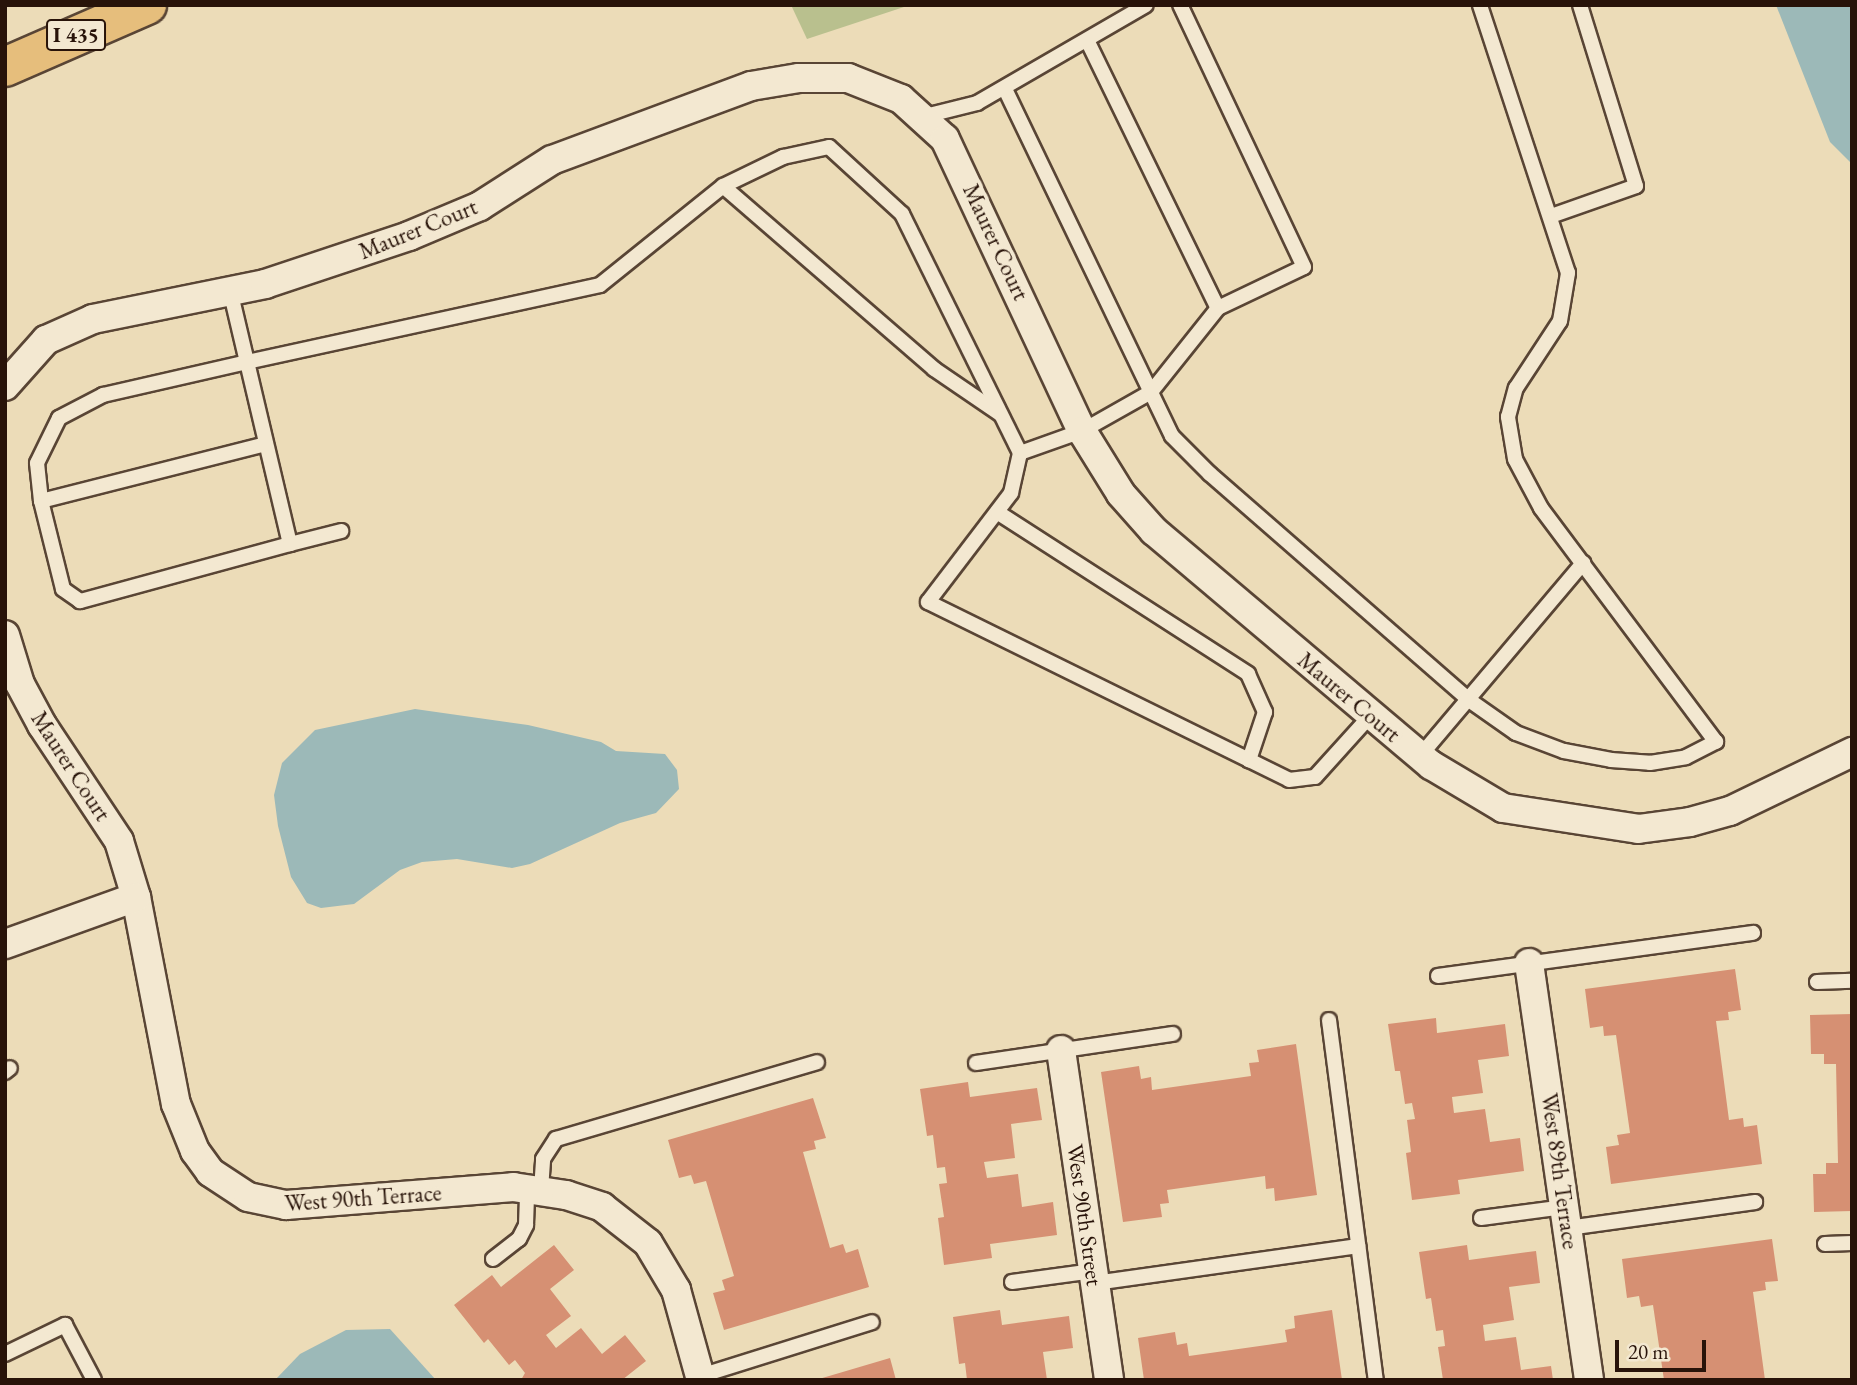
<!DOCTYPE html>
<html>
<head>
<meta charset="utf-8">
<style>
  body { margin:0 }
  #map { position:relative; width:1857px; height:1385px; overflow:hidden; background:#ecdcb8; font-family:"EB Garamond",serif }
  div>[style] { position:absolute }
  .green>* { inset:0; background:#b9c08e }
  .water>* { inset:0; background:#9cb9b8 }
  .building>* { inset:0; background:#d69073 }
  .roads { filter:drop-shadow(2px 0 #594535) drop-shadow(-2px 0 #594535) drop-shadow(0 2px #594535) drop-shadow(0 -2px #594535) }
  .lane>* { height:14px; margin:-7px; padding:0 7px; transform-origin:7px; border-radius:7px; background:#f3e8d1 }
  .street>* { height:28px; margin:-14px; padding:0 14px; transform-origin:14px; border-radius:14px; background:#f3e8d1 }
  .highway>* { height:38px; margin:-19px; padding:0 19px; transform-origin:19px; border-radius:19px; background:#e6be7c }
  span { translate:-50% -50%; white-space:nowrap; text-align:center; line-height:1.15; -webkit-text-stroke:7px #f3e8d1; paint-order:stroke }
  .shield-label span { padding:2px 5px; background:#f3e8d1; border:2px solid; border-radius:5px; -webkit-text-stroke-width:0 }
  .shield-label { font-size:21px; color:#281309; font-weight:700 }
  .street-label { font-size:23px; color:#281309 }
  .frame { position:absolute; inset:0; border:7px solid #281309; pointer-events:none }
  .scale { position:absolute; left:1615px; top:1340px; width:91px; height:32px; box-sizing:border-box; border:4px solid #281309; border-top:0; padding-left:9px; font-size:21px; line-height:24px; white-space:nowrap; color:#281309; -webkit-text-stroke:5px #f3e8d1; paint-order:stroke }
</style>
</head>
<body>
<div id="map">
  <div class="green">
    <div style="clip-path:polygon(791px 5px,910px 5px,807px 39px)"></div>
  </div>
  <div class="water">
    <div style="clip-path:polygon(1776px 5px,1852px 5px,1852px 164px,1830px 142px)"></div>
    <div style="clip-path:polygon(415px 709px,528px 725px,601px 742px,616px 751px,665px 754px,677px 770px,679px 789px,656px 813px,620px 823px,530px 864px,512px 868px,457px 859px,422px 862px,400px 870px,354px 904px,321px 908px,307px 903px,291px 877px,278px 826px,274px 795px,282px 763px,315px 730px)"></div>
    <div style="clip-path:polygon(390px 1329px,436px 1380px,275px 1380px,300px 1354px,346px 1330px)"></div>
  </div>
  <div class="building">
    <div style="clip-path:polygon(1735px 969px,1741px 1010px,1728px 1012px,1729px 1020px,1716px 1021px,1729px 1120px,1743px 1118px,1744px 1127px,1757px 1125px,1762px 1164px,1611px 1184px,1606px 1147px,1619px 1145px,1617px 1135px,1630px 1133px,1616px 1035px,1604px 1036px,1603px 1026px,1590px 1028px,1585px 989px)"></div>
    <div style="clip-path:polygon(1852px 1014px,1852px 1211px,1814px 1212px,1813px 1174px,1826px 1174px,1826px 1163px,1838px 1163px,1836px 1064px,1824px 1064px,1824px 1054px,1811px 1054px,1810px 1015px)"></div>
    <div style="clip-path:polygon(1436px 1018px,1437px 1033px,1505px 1024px,1509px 1056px,1478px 1060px,1483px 1093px,1452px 1097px,1454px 1113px,1485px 1109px,1490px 1142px,1520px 1138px,1524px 1171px,1458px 1180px,1460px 1194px,1412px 1200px,1406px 1153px,1411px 1152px,1407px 1120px,1415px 1119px,1412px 1103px,1405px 1104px,1400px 1071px,1395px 1071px,1388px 1024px)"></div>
    <div style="clip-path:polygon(1296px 1044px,1317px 1195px,1275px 1201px,1274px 1188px,1266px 1189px,1265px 1176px,1167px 1190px,1169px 1203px,1160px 1204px,1162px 1217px,1123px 1222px,1101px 1072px,1139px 1066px,1141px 1079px,1151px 1077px,1152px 1090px,1251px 1076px,1249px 1063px,1259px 1062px,1257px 1050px)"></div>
    <div style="clip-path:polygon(968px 1082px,970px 1097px,1037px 1088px,1042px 1120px,1011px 1124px,1015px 1158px,984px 1162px,987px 1178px,1018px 1174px,1022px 1207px,1053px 1202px,1057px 1235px,990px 1244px,992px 1258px,944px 1265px,938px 1218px,944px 1217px,939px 1184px,947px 1183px,945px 1167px,937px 1168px,933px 1135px,927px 1136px,920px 1089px)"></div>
    <div style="clip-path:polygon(813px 1098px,826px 1138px,814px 1141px,816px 1149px,803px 1152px,830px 1248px,843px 1244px,846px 1253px,858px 1249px,869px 1287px,724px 1330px,713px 1293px,725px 1290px,722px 1280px,734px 1276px,706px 1181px,694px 1184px,691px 1175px,679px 1178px,668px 1140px)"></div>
    <div style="clip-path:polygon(1772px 1239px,1778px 1281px,1765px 1282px,1766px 1290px,1753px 1292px,1765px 1380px,1664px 1380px,1653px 1305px,1641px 1307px,1639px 1296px,1627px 1298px,1622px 1259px)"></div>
    <div style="clip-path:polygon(554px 1245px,574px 1270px,550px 1289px,571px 1316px,546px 1335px,556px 1348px,581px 1328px,602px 1354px,625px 1335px,646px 1361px,622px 1380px,521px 1380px,525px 1373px,515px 1360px,509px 1365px,488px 1339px,484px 1343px,454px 1305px,492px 1275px,501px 1287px)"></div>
    <div style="clip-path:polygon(1467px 1245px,1469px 1260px,1536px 1251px,1540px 1283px,1509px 1287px,1514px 1320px,1483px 1325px,1485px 1341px,1516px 1337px,1521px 1370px,1551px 1366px,1553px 1380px,1443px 1380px,1438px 1347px,1445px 1346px,1443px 1330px,1436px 1331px,1431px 1298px,1426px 1299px,1419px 1252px)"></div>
    <div style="clip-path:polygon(1000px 1310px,1002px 1325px,1069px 1316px,1073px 1348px,1043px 1352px,1047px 1380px,967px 1380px,965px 1363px,959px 1364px,953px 1317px)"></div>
    <div style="clip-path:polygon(1332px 1310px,1342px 1380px,1144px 1380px,1138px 1338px,1175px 1332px,1177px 1345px,1187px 1343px,1189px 1356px,1287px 1342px,1285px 1330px,1295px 1328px,1294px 1316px)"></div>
    <div style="clip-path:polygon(890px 1358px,896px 1380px,819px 1380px,819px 1379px)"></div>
  </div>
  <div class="roads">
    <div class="lane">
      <div style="left:1087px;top:40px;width:298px;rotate:64deg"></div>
      <div style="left:1005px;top:89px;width:385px;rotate:64.3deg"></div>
      <div style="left:1172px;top:436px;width:54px;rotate:45deg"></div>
      <div style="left:1210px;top:474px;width:344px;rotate:41.1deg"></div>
      <div style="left:1469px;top:700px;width:57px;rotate:35.1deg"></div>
      <div style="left:1516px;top:733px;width:51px;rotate:20.6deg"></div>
      <div style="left:1564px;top:751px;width:48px;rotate:10.8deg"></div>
      <div style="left:1611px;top:760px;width:39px;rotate:4deg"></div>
      <div style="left:1650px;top:763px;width:36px;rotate:-9deg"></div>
      <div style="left:1686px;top:757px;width:34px;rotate:-27deg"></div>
      <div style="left:1716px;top:742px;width:292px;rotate:-126.8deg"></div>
      <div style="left:1541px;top:508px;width:55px;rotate:-118deg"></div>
      <div style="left:1515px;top:459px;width:43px;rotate:-99.5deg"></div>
      <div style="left:1508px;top:417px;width:30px;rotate:-75deg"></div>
      <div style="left:1516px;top:388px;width:80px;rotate:-56.7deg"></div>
      <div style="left:1560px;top:321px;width:49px;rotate:-80.5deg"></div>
      <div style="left:1568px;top:273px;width:282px;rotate:-108.2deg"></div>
      <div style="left:921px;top:117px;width:58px;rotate:-14deg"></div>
      <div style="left:977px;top:103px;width:195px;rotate:-30.1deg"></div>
      <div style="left:723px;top:186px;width:279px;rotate:40.9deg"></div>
      <div style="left:934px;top:369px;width:80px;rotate:34.3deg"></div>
      <div style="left:1551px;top:216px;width:90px;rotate:-19.4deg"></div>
      <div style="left:1636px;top:186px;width:189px;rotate:-107.2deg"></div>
      <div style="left:230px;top:290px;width:74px;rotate:76.7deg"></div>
      <div style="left:247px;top:362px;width:361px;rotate:-12.3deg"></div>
      <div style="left:600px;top:285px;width:158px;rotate:-38.8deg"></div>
      <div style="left:723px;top:186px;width:67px;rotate:-25.8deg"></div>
      <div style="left:783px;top:157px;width:47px;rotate:-12.3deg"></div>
      <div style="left:829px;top:147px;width:99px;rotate:42.5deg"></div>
      <div style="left:902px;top:214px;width:267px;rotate:63.7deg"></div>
      <div style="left:1020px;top:453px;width:66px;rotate:-19.5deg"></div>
      <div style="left:1082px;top:431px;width:79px;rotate:-29.5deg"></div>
      <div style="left:1151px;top:392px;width:107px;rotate:-51.4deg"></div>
      <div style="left:1218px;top:308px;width:95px;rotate:-25.5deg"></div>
      <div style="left:1304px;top:267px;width:290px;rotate:-115.3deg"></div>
      <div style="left:247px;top:362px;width:187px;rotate:76.7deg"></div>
      <div style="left:290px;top:544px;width:218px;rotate:164.8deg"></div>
      <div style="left:80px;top:601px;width:21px;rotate:-145deg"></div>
      <div style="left:63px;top:589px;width:91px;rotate:-104deg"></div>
      <div style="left:41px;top:501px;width:38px;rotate:-96deg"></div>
      <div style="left:37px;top:463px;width:50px;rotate:-63.9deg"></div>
      <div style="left:59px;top:418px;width:50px;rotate:-27.6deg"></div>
      <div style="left:103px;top:395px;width:148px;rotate:-12.9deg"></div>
      <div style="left:1020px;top:453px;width:41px;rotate:102.7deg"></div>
      <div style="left:1011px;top:493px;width:137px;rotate:127.3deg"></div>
      <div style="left:928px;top:602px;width:402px;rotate:26.2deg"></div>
      <div style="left:1289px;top:780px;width:26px;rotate:-7deg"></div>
      <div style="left:1315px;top:777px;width:84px;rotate:-47.9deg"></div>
      <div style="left:41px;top:501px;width:232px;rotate:-14.2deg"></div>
      <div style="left:997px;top:512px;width:299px;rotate:32.8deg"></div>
      <div style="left:1248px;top:674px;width:42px;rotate:65.9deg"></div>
      <div style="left:1265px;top:712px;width:51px;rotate:108.4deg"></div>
      <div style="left:290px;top:544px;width:53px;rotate:-14.3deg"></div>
      <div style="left:1420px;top:756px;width:253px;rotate:-49.8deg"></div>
      <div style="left:1438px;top:976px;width:318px;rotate:-7.8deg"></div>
      <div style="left:1817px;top:982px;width:35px;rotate:-2deg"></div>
      <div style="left:1329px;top:1020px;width:363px;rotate:82.6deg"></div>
      <div style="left:976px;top:1063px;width:199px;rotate:-8.4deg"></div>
      <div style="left:5px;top:1072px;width:6px;rotate:-39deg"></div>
      <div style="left:541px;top:1190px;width:31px;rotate:-86deg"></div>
      <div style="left:543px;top:1159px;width:24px;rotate:-57deg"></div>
      <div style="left:556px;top:1139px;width:272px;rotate:-16.4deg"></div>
      <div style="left:1481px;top:1218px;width:85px;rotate:-7.5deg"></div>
      <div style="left:1568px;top:1228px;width:189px;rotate:-7.9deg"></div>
      <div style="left:1825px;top:1244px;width:27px;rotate:-2deg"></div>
      <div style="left:493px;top:1259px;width:33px;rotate:-38deg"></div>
      <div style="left:519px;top:1239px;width:16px;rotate:-63deg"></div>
      <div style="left:526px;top:1225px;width:37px;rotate:-88deg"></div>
      <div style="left:1012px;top:1282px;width:82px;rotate:-7.7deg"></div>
      <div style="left:1095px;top:1283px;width:266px;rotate:-8deg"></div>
      <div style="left:5px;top:1354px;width:67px;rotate:-25.8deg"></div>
      <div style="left:65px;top:1325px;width:62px;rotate:62.2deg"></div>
      <div style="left:700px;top:1376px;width:180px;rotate:-17.4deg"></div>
    </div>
    <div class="street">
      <div style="left:5px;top:386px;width:62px;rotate:-48.3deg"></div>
      <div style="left:46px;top:340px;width:51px;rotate:-24.1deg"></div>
      <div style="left:93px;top:319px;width:176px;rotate:-11.5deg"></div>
      <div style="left:265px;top:284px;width:152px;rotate:-18.4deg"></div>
      <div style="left:409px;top:236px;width:77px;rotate:-22.9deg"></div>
      <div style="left:480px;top:206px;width:85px;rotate:-32.6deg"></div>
      <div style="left:552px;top:160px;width:212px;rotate:-20.4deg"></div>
      <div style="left:751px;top:86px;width:49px;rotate:-9.5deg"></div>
      <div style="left:799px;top:78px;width:49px"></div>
      <div style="left:848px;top:78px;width:57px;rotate:21.6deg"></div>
      <div style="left:901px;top:99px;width:59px;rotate:42.3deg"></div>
      <div style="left:945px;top:139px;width:323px;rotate:64.9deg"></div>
      <div style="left:1082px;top:431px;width:74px;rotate:58.2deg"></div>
      <div style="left:1121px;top:494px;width:50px;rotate:48.3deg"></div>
      <div style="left:1154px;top:531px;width:363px;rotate:40.2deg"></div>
      <div style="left:1431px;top:765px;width:84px;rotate:30.8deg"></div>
      <div style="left:1503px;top:808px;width:137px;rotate:8.8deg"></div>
      <div style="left:1638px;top:829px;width:52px;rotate:-7.7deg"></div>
      <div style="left:1690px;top:822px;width:41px;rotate:-15.4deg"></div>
      <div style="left:1730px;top:811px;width:136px;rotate:-25.8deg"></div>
      <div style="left:5px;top:635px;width:51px;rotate:73deg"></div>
      <div style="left:20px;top:684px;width:47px;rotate:61.8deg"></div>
      <div style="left:42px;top:725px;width:139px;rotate:56.4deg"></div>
      <div style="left:119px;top:841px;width:59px;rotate:73.1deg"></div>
      <div style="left:136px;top:897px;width:211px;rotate:79.1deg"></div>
      <div style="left:176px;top:1104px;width:51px;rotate:68deg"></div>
      <div style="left:195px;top:1151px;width:26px;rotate:54deg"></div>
      <div style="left:210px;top:1172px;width:45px;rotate:33.3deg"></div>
      <div style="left:248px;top:1197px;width:39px;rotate:12deg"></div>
      <div style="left:286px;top:1205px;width:228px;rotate:-4.5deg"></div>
      <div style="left:513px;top:1187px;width:54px;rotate:8.6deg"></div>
      <div style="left:566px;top:1195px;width:38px;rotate:18deg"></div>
      <div style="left:602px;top:1207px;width:58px;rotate:38deg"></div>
      <div style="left:648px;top:1243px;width:55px;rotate:59.2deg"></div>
      <div style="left:676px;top:1290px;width:93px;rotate:74.5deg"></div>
      <div style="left:5px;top:944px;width:139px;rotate:-19.7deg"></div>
      <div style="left:1529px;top:963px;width:421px;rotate:81.8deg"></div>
      <div style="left:1061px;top:1050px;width:333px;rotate:81.7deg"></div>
    </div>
    <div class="highway">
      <div style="left:5px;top:67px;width:155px;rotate:-23.6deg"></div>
    </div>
  </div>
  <div class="shield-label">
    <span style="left:76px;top:35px">I 435</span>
  </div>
  <div class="street-label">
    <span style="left:418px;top:229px;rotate:-22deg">Maurer Court</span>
    <span style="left:996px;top:242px;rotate:65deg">Maurer Court</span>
    <span style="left:1349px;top:697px;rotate:40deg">Maurer Court</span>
    <span style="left:71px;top:766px;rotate:57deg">Maurer Court</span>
    <span style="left:1560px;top:1171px;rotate:82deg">West 89th Terrace</span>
    <span style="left:363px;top:1198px;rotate:-4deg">West 90th Terrace</span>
    <span style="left:1085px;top:1215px;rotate:82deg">West 90th Street</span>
  </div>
  <div class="frame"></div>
  <div class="scale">20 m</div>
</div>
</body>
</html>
